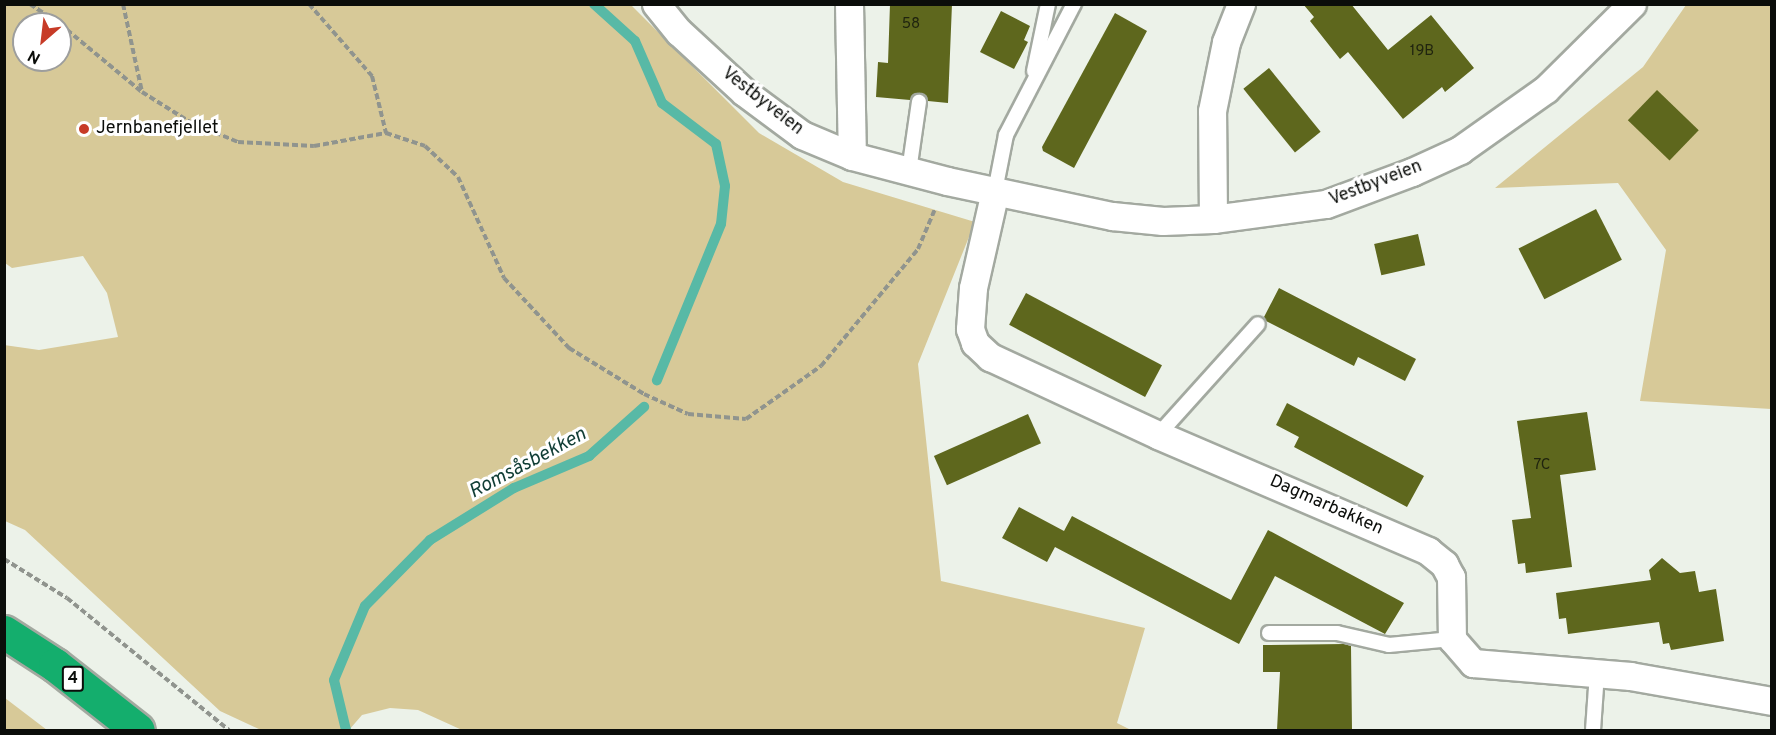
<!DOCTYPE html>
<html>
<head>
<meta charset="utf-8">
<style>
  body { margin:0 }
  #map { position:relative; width:1776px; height:735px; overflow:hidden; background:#ecf2e9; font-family:Overpass,sans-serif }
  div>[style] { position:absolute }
  .green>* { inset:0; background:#d7c998 }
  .stream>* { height:10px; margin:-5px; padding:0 5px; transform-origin:5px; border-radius:5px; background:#58b9a6 }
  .building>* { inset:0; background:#5e671d; transform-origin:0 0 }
  .path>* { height:4px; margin-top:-2px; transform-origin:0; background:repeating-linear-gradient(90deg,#90948e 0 6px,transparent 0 9px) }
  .roads { filter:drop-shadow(2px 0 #a3a9a0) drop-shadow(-2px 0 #a3a9a0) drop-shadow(0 2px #a3a9a0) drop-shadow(0 -2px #a3a9a0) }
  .lane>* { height:14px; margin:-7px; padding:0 7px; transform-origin:7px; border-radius:7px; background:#fff }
  .street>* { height:27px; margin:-13.5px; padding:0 13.5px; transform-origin:13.5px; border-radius:13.5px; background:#fff }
  .highway>* { height:33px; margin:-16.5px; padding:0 16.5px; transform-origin:16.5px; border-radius:16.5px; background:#14ae6d }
  .dots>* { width:16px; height:16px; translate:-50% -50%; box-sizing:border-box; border:3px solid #fff; border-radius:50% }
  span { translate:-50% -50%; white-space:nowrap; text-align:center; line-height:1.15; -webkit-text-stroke:6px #fff; paint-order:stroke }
  .number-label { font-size:15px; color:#20240f }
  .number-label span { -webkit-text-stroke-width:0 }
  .shield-label span { padding:2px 4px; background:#fff; border:2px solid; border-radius:4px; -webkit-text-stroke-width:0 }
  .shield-label { font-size:16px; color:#0b0d0a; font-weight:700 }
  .street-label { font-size:18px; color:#0b0d0a }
  .poi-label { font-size:18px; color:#0b0d0a }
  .left { translate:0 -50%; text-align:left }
  .water-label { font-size:20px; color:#103d35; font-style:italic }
  .frame { position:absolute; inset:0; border:6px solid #0b0d0a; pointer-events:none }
  .north { position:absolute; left:12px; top:12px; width:60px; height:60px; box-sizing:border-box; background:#fff; border:2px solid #9d9e9d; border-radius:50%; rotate:208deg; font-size:16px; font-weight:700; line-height:24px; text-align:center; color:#0b0d0a }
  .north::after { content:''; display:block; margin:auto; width:21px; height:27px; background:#c73b27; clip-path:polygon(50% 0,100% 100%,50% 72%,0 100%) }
</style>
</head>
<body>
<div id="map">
  <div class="green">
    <div style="clip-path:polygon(evenodd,5px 5px,631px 5px,759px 133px,843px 182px,975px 222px,918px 364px,941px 581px,1145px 628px,1117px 723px,1131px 730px,462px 730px,418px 710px,390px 708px,362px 715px,349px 730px,261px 730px,220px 711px,25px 530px,5px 521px,4px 345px,39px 350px,118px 337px,107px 293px,83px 256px,12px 268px,5px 263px,5px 5px,24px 24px,60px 24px,60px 60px,24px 60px,24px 24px)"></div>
    <div style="clip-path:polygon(1686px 5px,1771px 5px,1771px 409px,1640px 401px,1666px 250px,1618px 183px,1495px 188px,1643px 67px)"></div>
    <div style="clip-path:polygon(4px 698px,5px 698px,47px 730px,5px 730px)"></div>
  </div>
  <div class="stream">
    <div style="left:594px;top:4px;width:55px;rotate:42.1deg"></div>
    <div style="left:635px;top:41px;width:68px;rotate:66.5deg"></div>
    <div style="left:662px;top:103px;width:68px;rotate:37.2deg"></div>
    <div style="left:716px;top:144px;width:43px;rotate:77.9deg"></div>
    <div style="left:725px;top:186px;width:38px;rotate:96deg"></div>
    <div style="left:721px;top:224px;width:169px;rotate:112.3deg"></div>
    <div style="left:346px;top:730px;width:51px;rotate:-103.5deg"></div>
    <div style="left:334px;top:680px;width:80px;rotate:-67.3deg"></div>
    <div style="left:365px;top:606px;width:93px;rotate:-45.4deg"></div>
    <div style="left:430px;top:540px;width:99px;rotate:-31.8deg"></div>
    <div style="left:514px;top:488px;width:82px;rotate:-23.1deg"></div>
    <div style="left:589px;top:456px;width:74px;rotate:-41.7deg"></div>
  </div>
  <div class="building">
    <div style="clip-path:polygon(890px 4px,952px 4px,948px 103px,928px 101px,920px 93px,910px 100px,876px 97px,878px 62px,888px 63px)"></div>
    <div style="clip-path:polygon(1303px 4px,1351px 4px,1388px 50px,1431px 15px,1474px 68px,1445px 92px,1442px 87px,1403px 119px,1348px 52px,1340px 59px,1310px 21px,1314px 17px)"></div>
    <div style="clip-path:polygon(1001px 11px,1030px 26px,1024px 40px,1028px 42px,1014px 69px,980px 52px)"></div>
    <div style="clip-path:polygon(1115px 13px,1147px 31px,1074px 168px,1043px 151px,1042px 147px)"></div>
    <div style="left:1269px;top:68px;width:82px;height:33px;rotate:51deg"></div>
    <div style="left:1657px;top:90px;width:58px;height:42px;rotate:44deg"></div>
    <div style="left:1596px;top:209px;width:57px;height:87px;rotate:63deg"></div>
    <div style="left:1418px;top:234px;width:32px;height:45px;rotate:77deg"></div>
    <div style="clip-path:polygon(1279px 288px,1416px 359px,1405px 381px,1358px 357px,1354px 366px,1266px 321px,1264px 317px)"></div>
    <div style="left:1026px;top:293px;width:154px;height:36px;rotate:28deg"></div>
    <div style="clip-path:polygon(1287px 403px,1424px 476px,1407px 507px,1294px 447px,1299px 437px,1276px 425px)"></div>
    <div style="clip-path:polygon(1587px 412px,1596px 470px,1560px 475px,1572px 567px,1526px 573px,1525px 563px,1518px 564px,1512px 520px,1531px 518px,1517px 421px)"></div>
    <div style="left:1028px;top:414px;width:32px;height:103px;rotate:66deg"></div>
    <div style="clip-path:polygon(1019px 507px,1064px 531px,1072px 516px,1231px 600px,1268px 530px,1404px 603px,1385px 634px,1275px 576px,1239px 644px,1055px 547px,1047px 562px,1002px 538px)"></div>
    <div style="clip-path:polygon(1662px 558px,1680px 573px,1695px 571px,1699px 592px,1716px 589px,1724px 641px,1671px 650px,1669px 643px,1663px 644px,1659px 622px,1568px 634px,1566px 618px,1559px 619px,1556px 593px,1651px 580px,1649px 570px)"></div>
    <div style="clip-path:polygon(1344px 644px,1351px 646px,1352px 730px,1277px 730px,1280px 672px,1263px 672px,1263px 645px)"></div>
  </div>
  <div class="path">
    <div style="left:30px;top:4px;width:36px;rotate:34deg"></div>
    <div style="left:123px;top:4px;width:90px;rotate:77.8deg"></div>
    <div style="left:309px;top:4px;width:96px;rotate:48.8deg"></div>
    <div style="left:372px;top:76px;width:59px;rotate:76.2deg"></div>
    <div style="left:60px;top:24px;width:107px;rotate:39.7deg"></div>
    <div style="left:142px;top:92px;width:57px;rotate:32deg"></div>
    <div style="left:190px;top:122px;width:52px;rotate:22.6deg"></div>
    <div style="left:238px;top:142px;width:76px;rotate:3deg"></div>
    <div style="left:314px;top:146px;width:73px;rotate:-10.2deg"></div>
    <div style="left:386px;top:133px;width:41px;rotate:18.4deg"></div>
    <div style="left:425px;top:146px;width:45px;rotate:43.2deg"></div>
    <div style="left:458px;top:177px;width:111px;rotate:65.5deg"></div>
    <div style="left:504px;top:278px;width:96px;rotate:47.1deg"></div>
    <div style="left:569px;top:348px;width:88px;rotate:31.5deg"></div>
    <div style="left:644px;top:394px;width:48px;rotate:24.4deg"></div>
    <div style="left:688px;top:414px;width:58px;rotate:4.9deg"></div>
    <div style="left:746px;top:419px;width:92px;rotate:-35.2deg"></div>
    <div style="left:821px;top:366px;width:152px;rotate:-50.3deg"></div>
    <div style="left:918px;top:249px;width:43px;rotate:-67deg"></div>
    <div style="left:4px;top:559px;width:74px;rotate:31.8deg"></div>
    <div style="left:67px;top:598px;width:209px;rotate:39.2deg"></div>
  </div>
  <div class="roads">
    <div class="lane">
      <div style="left:1034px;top:71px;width:68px;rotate:-78.2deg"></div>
      <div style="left:909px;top:171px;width:70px;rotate:-81.8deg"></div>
      <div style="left:995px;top:191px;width:57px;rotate:-78.9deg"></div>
      <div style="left:1006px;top:135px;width:148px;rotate:-62.6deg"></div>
      <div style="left:1158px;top:435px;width:149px;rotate:-48deg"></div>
      <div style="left:1269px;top:633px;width:68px"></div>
      <div style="left:1337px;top:633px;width:53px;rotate:13deg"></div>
      <div style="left:1389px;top:645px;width:63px;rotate:-5.4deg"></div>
      <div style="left:1593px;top:730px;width:57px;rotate:-86deg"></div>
    </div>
    <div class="street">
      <div style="left:656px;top:4px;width:36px;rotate:51deg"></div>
      <div style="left:679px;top:32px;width:88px;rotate:42.7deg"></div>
      <div style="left:744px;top:92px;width:72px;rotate:36.6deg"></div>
      <div style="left:802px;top:135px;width:54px;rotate:22.8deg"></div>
      <div style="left:852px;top:156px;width:98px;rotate:14.7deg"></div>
      <div style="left:947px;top:181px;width:169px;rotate:12deg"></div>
      <div style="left:1112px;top:216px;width:51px;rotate:5.6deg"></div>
      <div style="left:1163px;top:221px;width:50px;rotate:-2.3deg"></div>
      <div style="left:1213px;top:219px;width:114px;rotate:-7.6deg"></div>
      <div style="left:1326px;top:204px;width:92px;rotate:-20.4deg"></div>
      <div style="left:1412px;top:172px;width:53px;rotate:-24.6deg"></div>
      <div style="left:1460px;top:150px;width:105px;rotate:-35.3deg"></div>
      <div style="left:1546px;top:89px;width:121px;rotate:-44.7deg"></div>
      <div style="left:849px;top:4px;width:152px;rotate:88.9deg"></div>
      <div style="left:995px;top:191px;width:99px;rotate:102.8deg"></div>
      <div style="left:973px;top:288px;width:41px;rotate:94.2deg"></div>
      <div style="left:970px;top:329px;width:15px;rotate:70deg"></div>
      <div style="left:975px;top:343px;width:21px;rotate:43deg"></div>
      <div style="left:990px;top:357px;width:185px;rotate:24.9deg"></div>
      <div style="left:1158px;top:435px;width:294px;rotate:23.2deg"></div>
      <div style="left:1428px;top:551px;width:21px;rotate:39deg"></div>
      <div style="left:1444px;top:564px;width:15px;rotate:62deg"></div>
      <div style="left:1451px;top:577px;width:62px;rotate:89.1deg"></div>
      <div style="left:1452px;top:639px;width:32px;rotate:49deg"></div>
      <div style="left:1473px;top:663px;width:158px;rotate:4.7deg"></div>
      <div style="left:1630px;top:676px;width:144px;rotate:10deg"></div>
      <div style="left:1213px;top:219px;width:108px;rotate:-90.5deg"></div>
      <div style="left:1212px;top:111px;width:70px;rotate:-78.5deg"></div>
      <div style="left:1226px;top:42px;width:41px;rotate:-68.5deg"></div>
    </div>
    <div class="highway">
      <div style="left:4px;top:632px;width:61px;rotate:32.9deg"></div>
      <div style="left:55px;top:665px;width:105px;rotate:38.1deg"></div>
    </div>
  </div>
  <div class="dots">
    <div style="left:84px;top:129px;background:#c73b27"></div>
  </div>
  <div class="number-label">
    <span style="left:911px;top:25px">58</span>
    <span style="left:1422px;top:52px">19B</span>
    <span style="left:1542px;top:466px">7C</span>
  </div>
  <div class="shield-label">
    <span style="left:73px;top:679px">4</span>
  </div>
  <div class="street-label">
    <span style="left:762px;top:102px;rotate:38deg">Vestbyveien</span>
    <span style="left:1376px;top:184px;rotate:-21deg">Vestbyveien</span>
    <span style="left:1326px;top:506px;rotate:24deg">Dagmarbakken</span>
  </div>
  <div class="poi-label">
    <span class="left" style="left:96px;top:129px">Jernbanefjellet</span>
  </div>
  <div class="water-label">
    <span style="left:528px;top:464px;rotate:-28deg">Romsåsbekken</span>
  </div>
  <div class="frame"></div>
  <div class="north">N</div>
</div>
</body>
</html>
